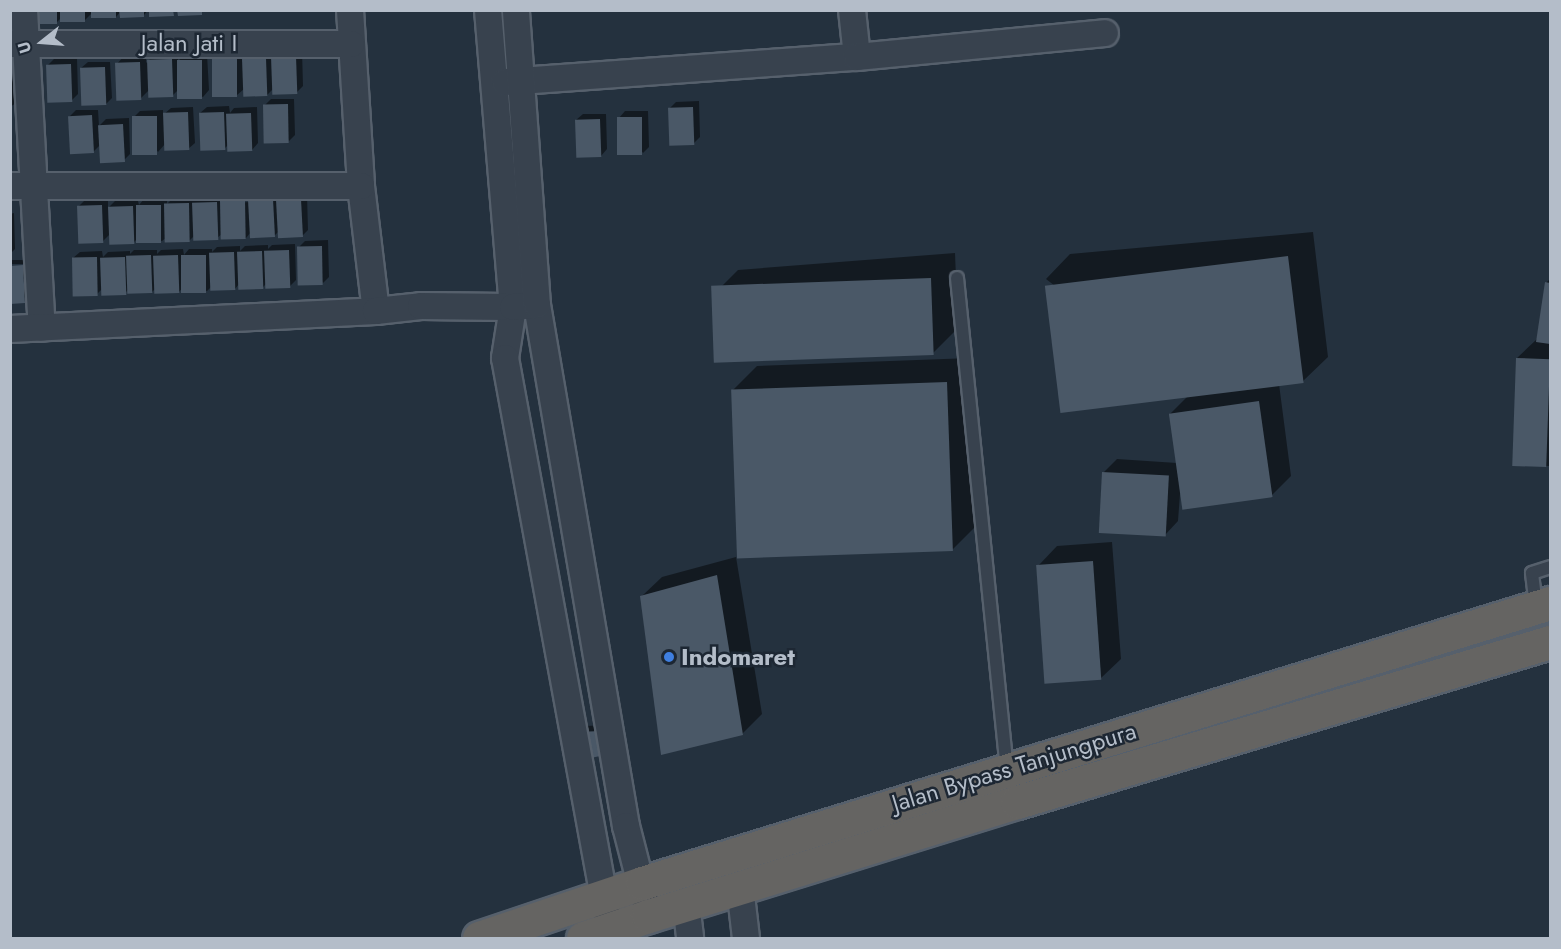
<!DOCTYPE html>
<html>
<head>
<meta charset="utf-8">
<style>
  body { margin:0 }
  #map { position:relative; width:1561px; height:949px; overflow:hidden; background:#24313e; font-family:Jost,sans-serif }
  div>[style] { position:absolute }
  .shadow>* { inset:0; background:#0007; transform-origin:0 0 }
  .building>* { inset:0; background:#4a5867; transform-origin:0 0 }
  .roads { filter:drop-shadow(2px 0 #56606c) drop-shadow(-2px 0 #56606c) drop-shadow(0 2px #56606c) drop-shadow(0 -2px #56606c) }
  .service>* { height:12px; margin:-6px; padding:0 6px; transform-origin:6px; border-radius:6px; background:#38424e }
  .minor>* { height:26px; margin:-13px; padding:0 13px; transform-origin:13px; border-radius:13px; background:#38424e }
  .trunk>* { height:33px; margin:-16.5px; padding:0 16.5px; transform-origin:16.5px; border-radius:16.5px; background:#656462 }
  .dots>* { width:16px; height:16px; translate:-50% -50%; box-sizing:border-box; border:3px solid #1d2733; border-radius:50% }
  span { translate:-50% -50%; white-space:nowrap; text-align:center; line-height:1.15; -webkit-text-stroke:5px #1d2733; paint-order:stroke }
  .street-label { font-size:24px; color:#b4bdc9 }
  .poi-label { font-size:24px; color:#b4bdc9; font-weight:700 }
  .left { translate:0 -50%; text-align:left }
  .frame { position:absolute; inset:0; border:12px solid #b4bdc9; pointer-events:none }
  .north { position:absolute; left:12px; top:12px; width:60px; height:60px; -webkit-text-stroke:4px #1d2733; paint-order:stroke; rotate:253deg; font-size:16px; font-weight:700; line-height:24px; text-align:center; color:#b4bdc9 }
  .north::after { content:''; display:block; margin:auto; width:21px; height:27px; background:#b4bdc9; clip-path:polygon(50% 0,100% 100%,50% 72%,0 100%) }
</style>
</head>
<body>
<div id="map">
  <div class="shadow">
    <div style="clip-path:polygon(10px 10px,27px 10px,21px 25px,10px 26px)"></div>
    <div style="clip-path:polygon(34px 10px,148px 10px,144px 15px,121px 11px,116px 17px,93px 12px,85px 20px,62px 17px,57px 22px)"></div>
    <div style="clip-path:polygon(302px 50px,303px 86px,297px 92px,274px 88px,267px 95px,244px 89px,237px 95px,213px 60px,220px 53px,243px 53px,243px 60px,249px 53px,272px 52px,272px 58px,279px 51px)"></div>
    <div style="clip-path:polygon(178px 53px,178px 61px,185px 55px,207px 54px,209px 90px,203px 97px,179px 89px,172px 96px,149px 90px,140px 99px,117px 64px,123px 57px,146px 57px,146px 63px,155px 54px)"></div>
    <div style="clip-path:polygon(77px 58px,78px 94px,72px 100px,48px 65px,54px 59px)"></div>
    <div style="clip-path:polygon(88px 62px,110px 62px,112px 98px,106px 104px,81px 68px)"></div>
    <div style="clip-path:polygon(10px 65px,18px 65px,19px 101px,10px 107px)"></div>
    <div style="clip-path:polygon(271px 99px,294px 99px,295px 135px,289px 141px,265px 105px)"></div>
    <div style="clip-path:polygon(699px 101px,700px 137px,693px 144px,670px 108px,676px 102px)"></div>
    <div style="clip-path:polygon(229px 106px,230px 113px,234px 108px,257px 107px,258px 143px,252px 150px,229px 144px,224px 149px,200px 113px,207px 107px)"></div>
    <div style="clip-path:polygon(193px 107px,195px 143px,188px 149px,165px 144px,158px 152px,134px 117px,140px 111px,163px 110px,163px 115px,171px 108px)"></div>
    <div style="clip-path:polygon(76px 110px,98px 110px,99px 126px,106px 119px,129px 118px,130px 154px,124px 160px,100px 145px,93px 152px,69px 117px)"></div>
    <div style="clip-path:polygon(625px 111px,648px 111px,649px 147px,643px 153px,619px 118px)"></div>
    <div style="clip-path:polygon(583px 114px,606px 114px,607px 149px,601px 156px,576px 120px)"></div>
    <div style="clip-path:polygon(1550px 147px,1550px 207px,1549px 148px)"></div>
    <div style="clip-path:polygon(279px 193px,279px 199px,284px 194px,307px 194px,308px 230px,302px 236px,279px 231px,274px 236px,251px 232px,246px 238px,223px 233px,217px 238px,194px 236px,190px 240px,167px 237px,162px 241px,139px 237px,133px 243px,110px 234px,102px 242px,79px 206px,85px 200px,108px 199px,108px 208px,115px 201px,138px 201px,139px 205px,144px 199px,167px 199px,167px 204px,172px 199px,195px 198px,195px 201px,200px 197px,222px 196px,222px 201px,228px 196px,251px 199px,226px 200px,226px 203px,252px 202px,252px 199px)"></div>
    <div style="clip-path:polygon(14px 213px,15px 249px,10px 254px,10px 214px)"></div>
    <div style="clip-path:polygon(1313px 232px,1328px 357px,1303px 381px,1279px 384px,1291px 476px,1272px 495px,1180px 494px,1178px 521px,1165px 535px,1103px 473px,1117px 459px,1177px 463px,1170px 414px,1192px 392px,1046px 279px,1070px 254px)"></div>
    <div style="clip-path:polygon(328px 240px,329px 277px,323px 283px,299px 247px,305px 241px)"></div>
    <div style="clip-path:polygon(295px 244px,296px 280px,289px 287px,266px 284px,262px 288px,239px 284px,235px 289px,212px 286px,207px 291px,184px 286px,179px 292px,156px 288px,152px 292px,129px 289px,125px 293px,102px 289px,97px 294px,73px 258px,80px 252px,102px 251px,103px 257px,108px 252px,130px 251px,130px 254px,134px 250px,157px 250px,157px 254px,161px 250px,183px 249px,184px 255px,189px 249px,212px 249px,212px 252px,217px 247px,240px 246px,240px 251px,245px 246px,268px 245px,268px 249px,272px 245px)"></div>
    <div style="clip-path:polygon(955px 253px,958px 328px,933px 353px,713px 295px,738px 270px)"></div>
    <div style="left:10px;top:260px;width:19px;height:4px"></div>
    <div style="clip-path:polygon(10px 267px,30px 267px,31px 295px,24px 302px)"></div>
    <div style="clip-path:polygon(1550px 279px,1550px 466px,1513px 465px,1517px 358px,1537px 339px,1546px 283px)"></div>
    <div style="clip-path:polygon(971px 358px,978px 524px,953px 549px,732px 391px,757px 366px)"></div>
    <div style="clip-path:polygon(1112px 542px,1121px 659px,1101px 678px,1038px 566px,1057px 546px)"></div>
    <div style="clip-path:polygon(736px 557px,762px 714px,742px 734px,642px 596px,662px 577px)"></div>
    <div style="clip-path:polygon(606px 725px,611px 747px,580px 733px,586px 726px)"></div>
  </div>
  <div class="building">
    <div style="left:32px;top:10px;width:25px;height:14px"></div>
    <div style="left:60px;top:10px;width:25px;height:12px"></div>
    <div style="left:91px;top:10px;width:25px;height:8px"></div>
    <div style="clip-path:polygon(119px 10px,144px 10px,144px 17px,120px 18px)"></div>
    <div style="clip-path:polygon(149px 10px,173px 10px,174px 16px,149px 17px)"></div>
    <div style="clip-path:polygon(177px 10px,202px 10px,202px 15px,178px 16px)"></div>
    <div style="left:296px;top:56px;width:38px;height:25px;rotate:88deg"></div>
    <div style="left:266px;top:58px;width:38px;height:24px;rotate:88deg"></div>
    <div style="left:172px;top:59px;width:38px;height:25px;rotate:88deg"></div>
    <div style="left:212px;top:59px;width:25px;height:38px"></div>
    <div style="left:177px;top:60px;width:25px;height:39px"></div>
    <div style="left:140px;top:62px;width:38px;height:25px;rotate:88deg"></div>
    <div style="left:71px;top:64px;width:38px;height:25px;rotate:88deg"></div>
    <div style="left:105px;top:67px;width:38px;height:25px;rotate:88deg"></div>
    <div style="left:288px;top:104px;width:39px;height:25px;rotate:89deg"></div>
    <div style="left:693px;top:107px;width:38px;height:25px;rotate:88deg"></div>
    <div style="left:188px;top:112px;width:38px;height:25px;rotate:88deg"></div>
    <div style="left:224px;top:112px;width:38px;height:25px;rotate:88deg"></div>
    <div style="left:251px;top:113px;width:38px;height:25px;rotate:88deg"></div>
    <div style="left:92px;top:115px;width:38px;height:24px;rotate:87deg"></div>
    <div style="left:132px;top:116px;width:25px;height:39px"></div>
    <div style="left:617px;top:117px;width:25px;height:38px"></div>
    <div style="left:600px;top:119px;width:38px;height:25px;rotate:88deg"></div>
    <div style="left:123px;top:124px;width:38px;height:25px;rotate:87deg"></div>
    <div style="left:273px;top:199px;width:38px;height:25px;rotate:87deg"></div>
    <div style="left:301px;top:199px;width:38px;height:25px;rotate:87deg"></div>
    <div style="left:245px;top:200px;width:39px;height:25px;rotate:89deg"></div>
    <div style="left:217px;top:202px;width:38px;height:25px;rotate:88deg"></div>
    <div style="left:189px;top:203px;width:39px;height:25px;rotate:89deg"></div>
    <div style="left:102px;top:205px;width:38px;height:25px;rotate:88deg"></div>
    <div style="left:136px;top:205px;width:25px;height:38px"></div>
    <div style="left:133px;top:206px;width:38px;height:25px;rotate:88deg"></div>
    <div style="left:322px;top:246px;width:39px;height:25px;rotate:89deg"></div>
    <div style="left:289px;top:250px;width:38px;height:25px;rotate:88deg"></div>
    <div style="left:262px;top:251px;width:38px;height:25px;rotate:88deg"></div>
    <div style="left:234px;top:252px;width:38px;height:25px;rotate:88deg"></div>
    <div style="left:151px;top:255px;width:38px;height:25px;rotate:88deg"></div>
    <div style="left:178px;top:255px;width:38px;height:25px;rotate:88deg"></div>
    <div style="left:181px;top:255px;width:25px;height:38px"></div>
    <div style="left:1288px;top:256px;width:128px;height:245px;rotate:83deg"></div>
    <div style="left:97px;top:257px;width:39px;height:25px;rotate:89deg"></div>
    <div style="left:125px;top:257px;width:38px;height:25px;rotate:88deg"></div>
    <div style="clip-path:polygon(23px 265px,25px 303px,10px 304px,10px 266px)"></div>
    <div style="left:931px;top:278px;width:77px;height:220px;rotate:88deg"></div>
    <div style="clip-path:polygon(1545px 282px,1550px 283px,1550px 344px,1536px 342px)"></div>
    <div style="left:1516px;top:358px;width:34px;height:108px;rotate:2deg"></div>
    <div style="left:947px;top:382px;width:169px;height:216px;rotate:88deg"></div>
    <div style="left:1259px;top:401px;width:97px;height:91px;rotate:82deg"></div>
    <div style="left:1102px;top:472px;width:67px;height:61px;rotate:3deg"></div>
    <div style="left:1093px;top:561px;width:119px;height:57px;rotate:86deg"></div>
    <div style="clip-path:polygon(717px 575px,743px 735px,661px 755px,640px 596px)"></div>
    <div style="clip-path:polygon(600px 731px,605px 755px,581px 760px,578px 732px)"></div>
  </div>
  <div class="roads">
    <div class="service">
      <div style="left:957px;top:278px;width:493px;rotate:84.2deg"></div>
      <div style="left:1536px;top:606px;width:33px;rotate:-97deg"></div>
      <div style="left:1532px;top:573px;width:19px;rotate:-18deg"></div>
    </div>
    <div class="minor">
      <div style="left:24px;top:10px;width:318px;rotate:86.8deg"></div>
      <div style="left:350px;top:10px;width:176px;rotate:86.4deg"></div>
      <div style="left:361px;top:186px;width:126px;rotate:83.2deg"></div>
      <div style="left:488px;top:10px;width:298px;rotate:85.2deg"></div>
      <div style="left:513px;top:307px;width:52px;rotate:98.9deg"></div>
      <div style="left:505px;top:358px;width:565px;rotate:79.6deg"></div>
      <div style="left:852px;top:10px;width:47px;rotate:83.9deg"></div>
      <div style="left:10px;top:44px;width:341px"></div>
      <div style="left:505px;top:82px;width:353px;rotate:-4.1deg"></div>
      <div style="left:857px;top:57px;width:249px;rotate:-5.5deg"></div>
      <div style="left:10px;top:186px;width:351px"></div>
      <div style="left:537px;top:305px;width:529px;rotate:80.31deg"></div>
      <div style="left:626px;top:826px;width:76px;rotate:75.6deg"></div>
      <div style="left:10px;top:329px;width:366px;rotate:-2.8deg"></div>
      <div style="left:376px;top:311px;width:45px;rotate:-6.3deg"></div>
      <div style="left:421px;top:306px;width:92px;rotate:0.6deg"></div>
      <div style="left:513px;top:307px;width:24px;rotate:-5deg"></div>
      <div style="left:537px;top:305px;width:296px;rotate:-94.1deg"></div>
      <div style="left:740px;top:887px;width:51px;rotate:83.3deg"></div>
      <div style="left:686px;top:904px;width:34px;rotate:83deg"></div>
    </div>
    <div class="trunk">
      <div style="left:479px;top:938px;width:172px;rotate:-18.6deg"></div>
      <div style="left:642px;top:883px;width:950px;rotate:-17.14deg"></div>
      <div style="left:583px;top:938px;width:69px;rotate:-18.7deg"></div>
      <div style="left:648px;top:916px;width:386px;rotate:-17.2deg"></div>
      <div style="left:1017px;top:802px;width:556px;rotate:-16.71deg"></div>
    </div>
  </div>
  <div class="dots">
    <div style="left:669px;top:657px;background:#3f7fe0"></div>
  </div>
  <div class="street-label">
    <span style="left:189px;top:43px">Jalan Jati I</span>
    <span style="left:1014px;top:767px;rotate:-17deg">Jalan Bypass Tanjungpura</span>
  </div>
  <div class="poi-label">
    <span class="left" style="left:681px;top:657px">Indomaret</span>
  </div>
  <div class="frame"></div>
  <div class="north">U</div>
</div>
</body>
</html>
